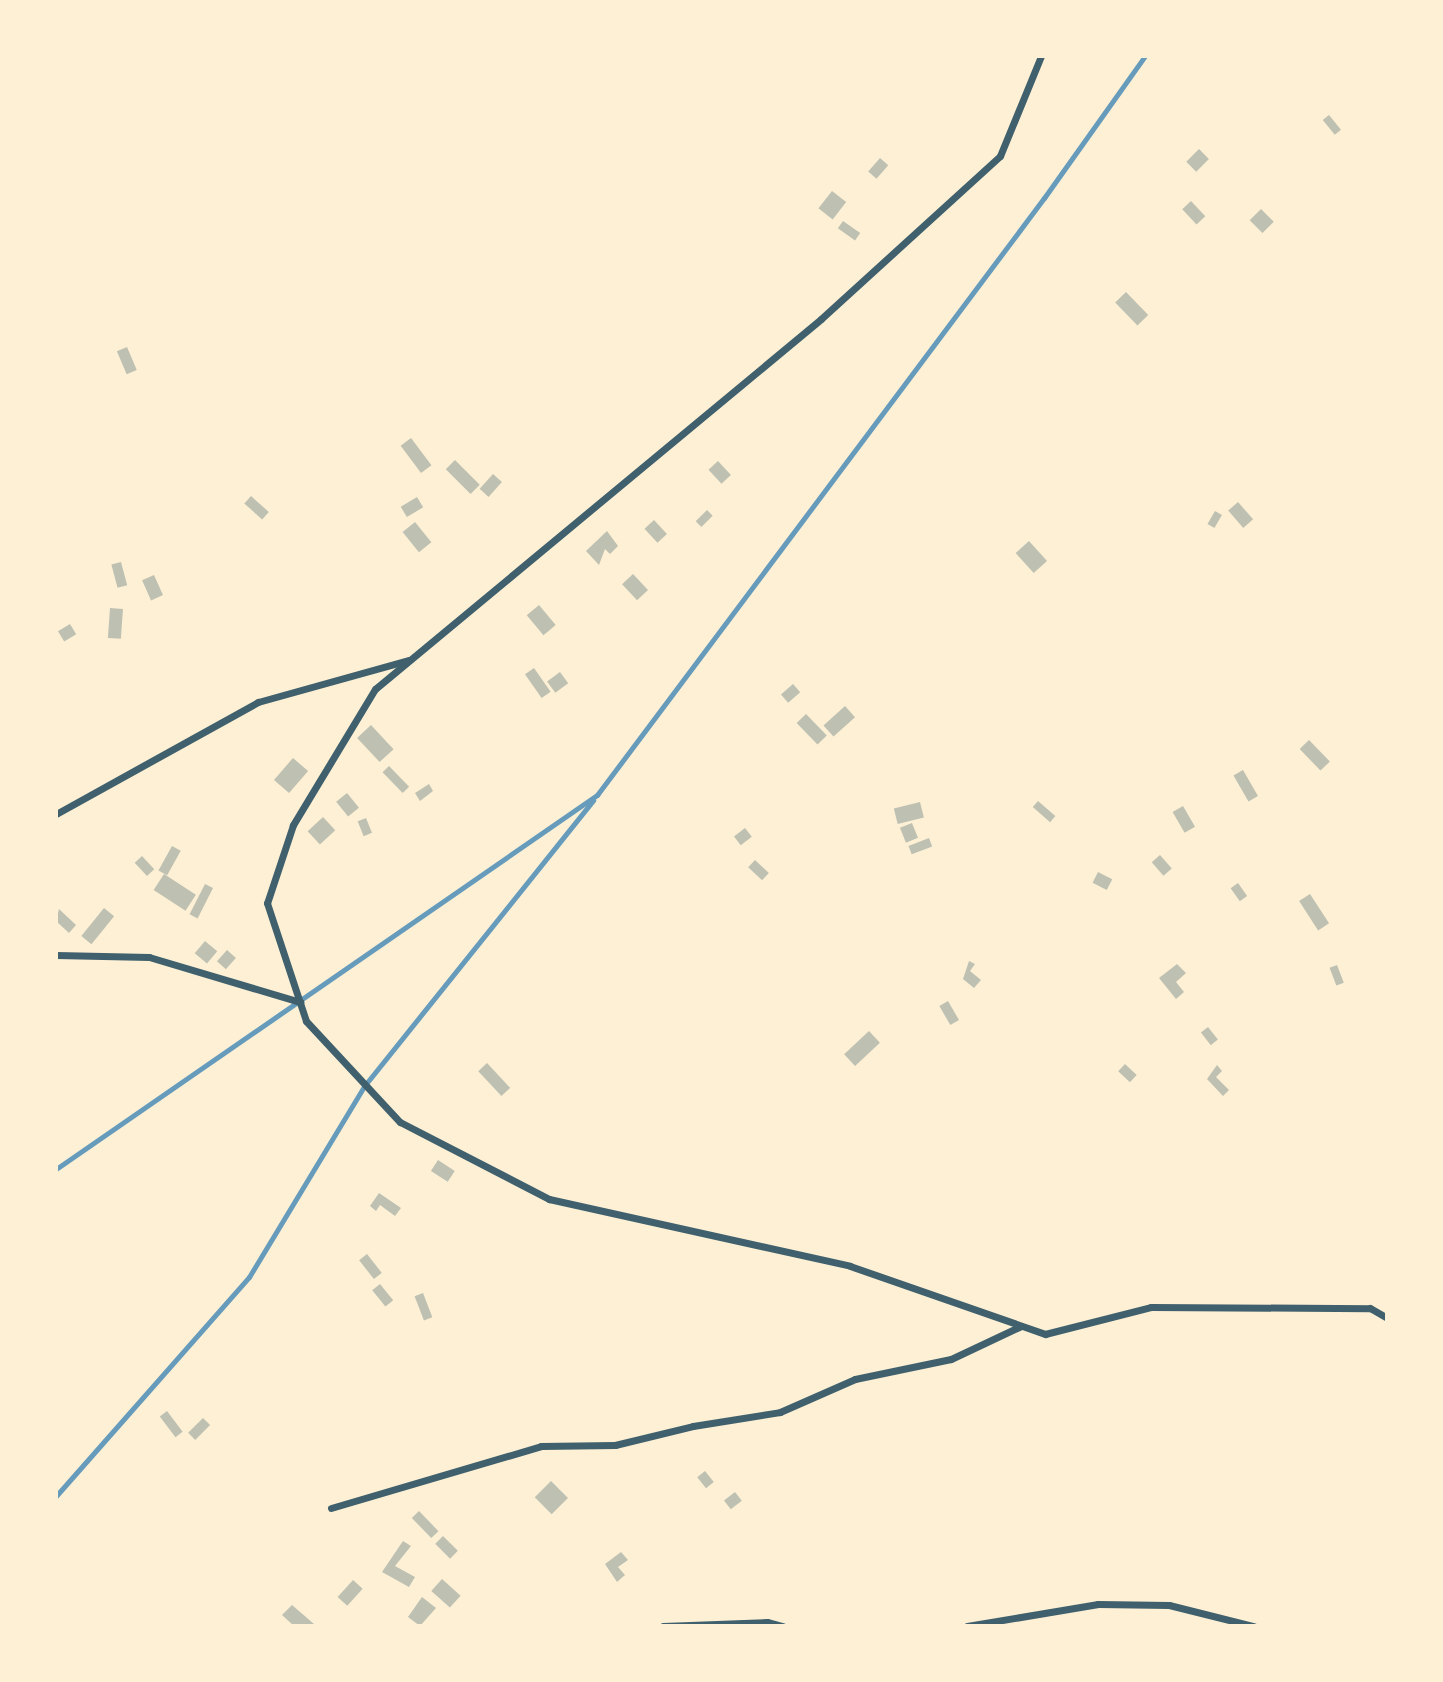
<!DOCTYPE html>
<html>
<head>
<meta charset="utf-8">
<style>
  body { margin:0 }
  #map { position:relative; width:1443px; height:1682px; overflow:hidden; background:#fdf0d5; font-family:"Public Sans",sans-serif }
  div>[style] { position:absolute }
  .stream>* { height:5px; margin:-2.5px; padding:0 2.5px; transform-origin:2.5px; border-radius:2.5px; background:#669bbc }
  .building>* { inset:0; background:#bec0b2; transform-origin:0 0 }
  .minor>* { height:7px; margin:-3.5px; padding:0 3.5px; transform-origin:3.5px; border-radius:3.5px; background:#3f606c }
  span { translate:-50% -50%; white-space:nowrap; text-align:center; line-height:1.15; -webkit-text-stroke:5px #fdf0d5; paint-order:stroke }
  .frame { position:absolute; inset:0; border:58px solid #fdf0d5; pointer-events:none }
</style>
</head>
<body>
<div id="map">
  <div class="stream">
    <div style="left:56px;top:1169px;width:658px;rotate:-34.66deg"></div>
    <div style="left:597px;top:795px;width:746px;rotate:-53.18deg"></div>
    <div style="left:1044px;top:198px;width:174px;rotate:-54.6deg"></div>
    <div style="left:56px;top:1496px;width:292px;rotate:-48.6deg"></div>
    <div style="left:249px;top:1277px;width:224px;rotate:-58.9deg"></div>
    <div style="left:365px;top:1085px;width:365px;rotate:-51.3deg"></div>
  </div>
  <div class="building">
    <div style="left:1329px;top:115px;width:19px;height:8px;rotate:51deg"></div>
    <div style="left:1199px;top:149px;width:14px;height:18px;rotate:45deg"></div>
    <div style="left:880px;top:158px;width:11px;height:18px;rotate:41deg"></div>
    <div style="left:832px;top:191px;width:18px;height:22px;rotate:38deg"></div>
    <div style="left:1191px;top:201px;width:21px;height:12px;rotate:47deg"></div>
    <div style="left:1261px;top:209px;width:18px;height:16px;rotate:45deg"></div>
    <div style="left:843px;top:221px;width:21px;height:9px;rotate:35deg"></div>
    <div style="left:1126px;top:292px;width:32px;height:15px;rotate:46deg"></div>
    <div style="left:127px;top:347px;width:25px;height:11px;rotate:67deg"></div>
    <div style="left:411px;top:438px;width:34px;height:13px;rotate:53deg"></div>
    <div style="left:455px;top:460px;width:35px;height:13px;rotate:45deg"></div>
    <div style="left:718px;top:461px;width:19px;height:13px;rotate:47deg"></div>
    <div style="left:493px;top:474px;width:12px;height:20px;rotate:42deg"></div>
    <div style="left:251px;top:496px;width:24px;height:10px;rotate:42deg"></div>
    <div style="left:417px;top:497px;width:12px;height:19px;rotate:59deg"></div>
    <div style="left:1238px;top:502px;width:23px;height:13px;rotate:49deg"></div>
    <div style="left:707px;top:510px;width:8px;height:16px;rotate:45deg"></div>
    <div style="left:1215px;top:511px;width:8px;height:15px;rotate:30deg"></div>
    <div style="left:654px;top:520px;width:19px;height:13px;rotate:47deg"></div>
    <div style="left:415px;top:522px;width:26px;height:16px;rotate:51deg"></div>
    <div style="clip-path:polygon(607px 531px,618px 546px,610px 554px,605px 549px,599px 565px,586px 551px)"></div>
    <div style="left:1029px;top:541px;width:27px;height:18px;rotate:48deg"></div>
    <div style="left:121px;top:562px;width:24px;height:10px;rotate:75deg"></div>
    <div style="left:633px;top:574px;width:22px;height:15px;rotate:47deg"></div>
    <div style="left:154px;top:575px;width:22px;height:13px;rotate:66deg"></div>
    <div style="left:539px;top:605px;width:26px;height:16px;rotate:50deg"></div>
    <div style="left:110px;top:608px;width:13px;height:30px;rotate:4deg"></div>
    <div style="left:70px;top:624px;width:12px;height:14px;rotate:59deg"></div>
    <div style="left:534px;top:668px;width:29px;height:11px;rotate:55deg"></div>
    <div style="left:560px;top:672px;width:14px;height:16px;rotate:54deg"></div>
    <div style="left:793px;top:684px;width:11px;height:16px;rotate:49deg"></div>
    <div style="left:845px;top:706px;width:15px;height:29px;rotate:48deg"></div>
    <div style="left:806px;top:714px;width:30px;height:13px;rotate:46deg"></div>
    <div style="left:371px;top:725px;width:33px;height:19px;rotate:47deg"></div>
    <div style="left:1309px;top:740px;width:30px;height:13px;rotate:46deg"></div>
    <div style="left:293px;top:758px;width:20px;height:29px;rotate:41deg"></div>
    <div style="left:389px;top:766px;width:29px;height:9px;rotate:46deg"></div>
    <div style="left:1243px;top:770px;width:30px;height:11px;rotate:60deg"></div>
    <div style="clip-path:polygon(429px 784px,433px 791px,420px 801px,415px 793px)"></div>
    <div style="left:347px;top:793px;width:19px;height:14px;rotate:51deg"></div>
    <div style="left:1038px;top:801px;width:23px;height:8px;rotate:41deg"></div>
    <div style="left:920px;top:802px;width:16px;height:27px;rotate:76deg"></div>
    <div style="left:1183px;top:806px;width:24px;height:12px;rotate:60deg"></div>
    <div style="left:323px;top:817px;width:18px;height:21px;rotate:47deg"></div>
    <div style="left:366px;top:818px;width:16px;height:9px;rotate:68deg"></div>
    <div style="left:912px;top:823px;width:16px;height:13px;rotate:68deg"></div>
    <div style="left:745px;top:828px;width:11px;height:14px;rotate:52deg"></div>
    <div style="left:929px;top:838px;width:9px;height:22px;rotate:69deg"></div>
    <div style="left:172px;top:846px;width:10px;height:28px;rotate:29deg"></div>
    <div style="left:1160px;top:855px;width:18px;height:11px;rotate:49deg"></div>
    <div style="left:142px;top:856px;width:18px;height:10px;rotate:47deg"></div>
    <div style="left:755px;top:860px;width:19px;height:10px;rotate:43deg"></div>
    <div style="left:1098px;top:872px;width:16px;height:12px;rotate:27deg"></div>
    <div style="left:164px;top:874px;width:38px;height:19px;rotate:33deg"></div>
    <div style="left:1238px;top:883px;width:16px;height:9px;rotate:55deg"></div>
    <div style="left:205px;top:884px;width:9px;height:34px;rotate:27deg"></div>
    <div style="left:1310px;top:894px;width:35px;height:13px;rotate:57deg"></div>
    <div style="left:104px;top:908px;width:13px;height:36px;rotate:39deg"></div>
    <div style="clip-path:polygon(59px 909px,76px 925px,69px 933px,56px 921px)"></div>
    <div style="left:205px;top:941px;width:16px;height:16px;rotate:40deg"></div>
    <div style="left:227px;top:950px;width:12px;height:15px;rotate:42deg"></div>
    <div style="clip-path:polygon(969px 961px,975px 964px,970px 971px,981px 980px,974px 988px,963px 979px)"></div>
    <div style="clip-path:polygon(1177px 964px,1186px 973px,1176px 982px,1184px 992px,1176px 999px,1159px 978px)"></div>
    <div style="left:1337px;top:965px;width:19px;height:8px;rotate:69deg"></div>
    <div style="left:948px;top:1001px;width:22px;height:10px;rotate:60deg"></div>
    <div style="left:1208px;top:1027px;width:16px;height:9px;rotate:52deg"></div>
    <div style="left:869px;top:1031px;width:16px;height:34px;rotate:47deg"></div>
    <div style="left:487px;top:1063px;width:34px;height:12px;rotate:47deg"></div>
    <div style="left:1125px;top:1064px;width:16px;height:10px;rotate:43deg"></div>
    <div style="clip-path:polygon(1217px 1065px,1222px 1071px,1216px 1077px,1229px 1090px,1223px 1096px,1207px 1079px)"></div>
    <div style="left:438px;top:1160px;width:20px;height:13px;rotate:33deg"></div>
    <div style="clip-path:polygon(379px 1193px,401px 1208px,395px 1216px,380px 1205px,376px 1211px,370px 1206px)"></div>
    <div style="left:367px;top:1254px;width:24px;height:10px;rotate:52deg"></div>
    <div style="left:380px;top:1284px;width:21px;height:10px;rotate:51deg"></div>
    <div style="left:423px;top:1293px;width:26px;height:9px;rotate:69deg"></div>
    <div style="left:167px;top:1411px;width:26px;height:9px;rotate:53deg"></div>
    <div style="left:203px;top:1418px;width:10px;height:21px;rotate:45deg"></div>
    <div style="left:705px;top:1471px;width:14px;height:10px;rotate:51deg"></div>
    <div style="left:551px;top:1481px;width:24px;height:23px;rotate:45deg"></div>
    <div style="left:735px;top:1492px;width:11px;height:14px;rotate:52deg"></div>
    <div style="left:419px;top:1511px;width:28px;height:10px;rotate:46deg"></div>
    <div style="left:443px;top:1536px;width:21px;height:11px;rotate:45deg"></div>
    <div style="clip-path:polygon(403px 1541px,411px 1546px,395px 1566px,415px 1577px,409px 1587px,382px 1572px)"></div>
    <div style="clip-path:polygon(621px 1552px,628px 1560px,618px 1567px,625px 1575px,617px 1582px,605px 1564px)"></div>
    <div style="left:442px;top:1579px;width:25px;height:16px;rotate:42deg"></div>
    <div style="left:353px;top:1580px;width:13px;height:23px;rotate:42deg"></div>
    <div style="clip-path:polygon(422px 1597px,436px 1608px,420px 1626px,408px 1617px)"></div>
    <div style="clip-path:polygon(292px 1605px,314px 1624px,313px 1626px,294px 1626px,282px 1615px)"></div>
  </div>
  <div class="minor">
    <div style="left:1041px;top:56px;width:108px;rotate:112.3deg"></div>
    <div style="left:1000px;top:156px;width:242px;rotate:137.7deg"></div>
    <div style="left:821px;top:319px;width:579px;rotate:140.32deg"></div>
    <div style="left:375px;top:689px;width:159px;rotate:121.1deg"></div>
    <div style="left:293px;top:825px;width:82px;rotate:108.4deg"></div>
    <div style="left:267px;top:903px;width:124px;rotate:71.7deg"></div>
    <div style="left:306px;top:1021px;width:138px;rotate:47.1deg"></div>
    <div style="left:400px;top:1122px;width:168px;rotate:27.3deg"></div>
    <div style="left:549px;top:1199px;width:308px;rotate:12.5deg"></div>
    <div style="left:850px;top:1266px;width:207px;rotate:19.2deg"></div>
    <div style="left:1045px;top:1334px;width:109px;rotate:-14.3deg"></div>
    <div style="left:1151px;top:1307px;width:219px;rotate:0.3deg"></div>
    <div style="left:1370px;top:1308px;width:20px;rotate:30deg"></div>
    <div style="left:56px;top:814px;width:231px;rotate:-29deg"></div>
    <div style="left:258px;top:702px;width:156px;rotate:-15.6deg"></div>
    <div style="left:56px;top:955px;width:93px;rotate:1.2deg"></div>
    <div style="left:149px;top:957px;width:158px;rotate:16.6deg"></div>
    <div style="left:331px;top:1508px;width:219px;rotate:-16.4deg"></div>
    <div style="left:541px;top:1446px;width:74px;rotate:-0.8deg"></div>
    <div style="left:615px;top:1445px;width:80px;rotate:-13.7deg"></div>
    <div style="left:693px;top:1426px;width:88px;rotate:-9.1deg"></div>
    <div style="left:780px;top:1412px;width:82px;rotate:-23.7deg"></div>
    <div style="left:855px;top:1379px;width:98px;rotate:-11.8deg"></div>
    <div style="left:951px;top:1359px;width:77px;rotate:-25.2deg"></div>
    <div style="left:663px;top:1626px;width:104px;rotate:-2.2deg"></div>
    <div style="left:767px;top:1622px;width:16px;rotate:15deg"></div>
    <div style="left:967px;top:1626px;width:133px;rotate:-9.5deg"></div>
    <div style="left:1098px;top:1604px;width:71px;rotate:0.8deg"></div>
    <div style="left:1169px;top:1605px;width:87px;rotate:14deg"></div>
  </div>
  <div class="frame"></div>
</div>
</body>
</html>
